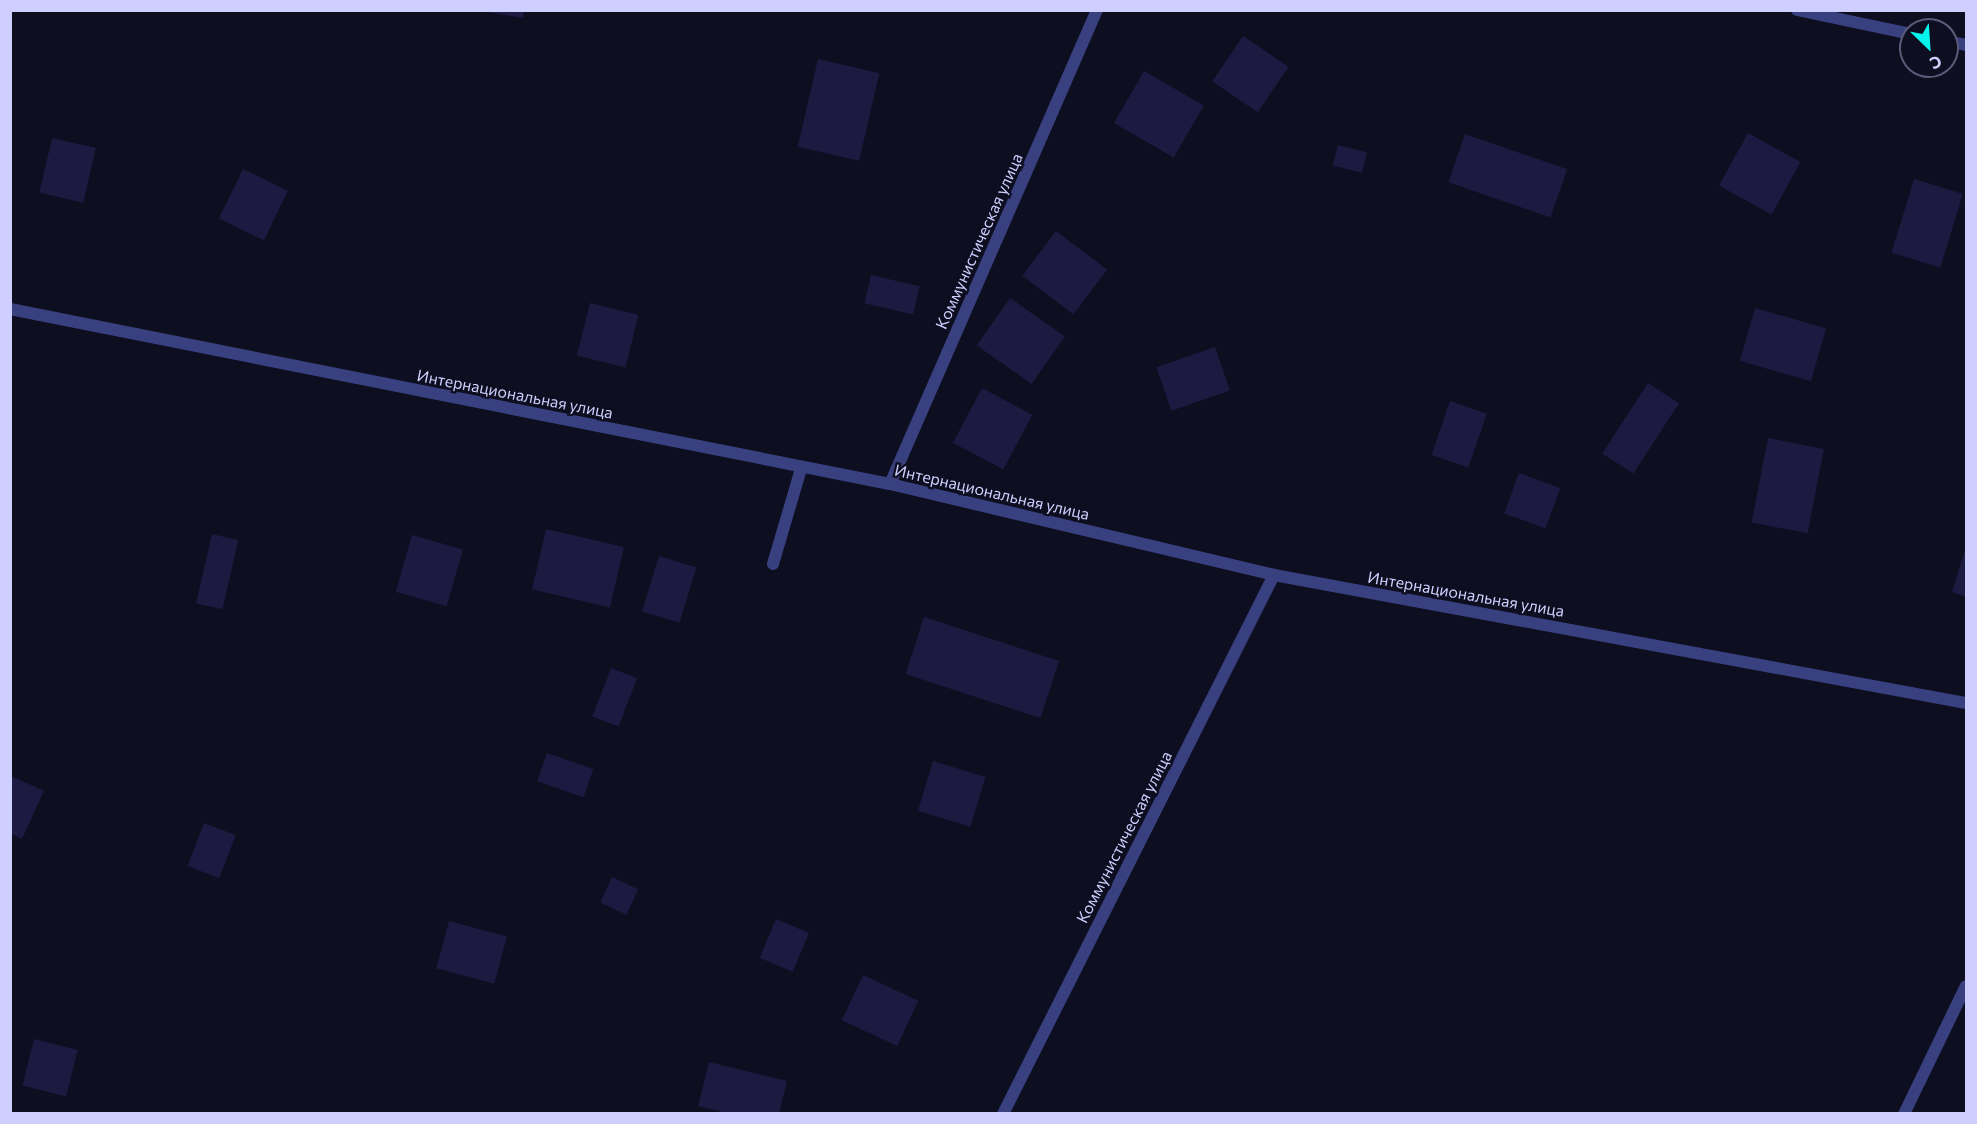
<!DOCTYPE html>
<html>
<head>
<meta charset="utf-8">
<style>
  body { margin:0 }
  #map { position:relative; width:1977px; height:1124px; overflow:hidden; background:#0e0e21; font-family:Commissioner,sans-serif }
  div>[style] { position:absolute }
  .building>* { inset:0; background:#1d1a41; transform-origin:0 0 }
  .service>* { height:12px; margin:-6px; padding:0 6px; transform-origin:6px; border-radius:6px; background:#39407f }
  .minor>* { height:12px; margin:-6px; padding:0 6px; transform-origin:6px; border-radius:6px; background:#39407f }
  span { translate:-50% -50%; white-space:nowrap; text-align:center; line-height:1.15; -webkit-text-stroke:4.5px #0e0e21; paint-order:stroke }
  .street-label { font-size:16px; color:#cecffe }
  .frame { position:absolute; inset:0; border:12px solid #cecffe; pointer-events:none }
  .north { position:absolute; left:1899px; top:18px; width:60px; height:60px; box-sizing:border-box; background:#0e0e21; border:2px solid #5b5b79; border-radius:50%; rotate:155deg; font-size:16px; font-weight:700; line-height:24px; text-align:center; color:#cecffe }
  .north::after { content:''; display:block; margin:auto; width:21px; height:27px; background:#05f4eb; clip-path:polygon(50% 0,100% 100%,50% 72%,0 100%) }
</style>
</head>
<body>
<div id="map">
  <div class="building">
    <div style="clip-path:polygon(477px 10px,524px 10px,523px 18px)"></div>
    <div style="left:1243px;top:36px;width:55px;height:55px;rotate:34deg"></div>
    <div style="left:818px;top:59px;width:63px;height:90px;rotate:13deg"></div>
    <div style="left:1144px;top:71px;width:69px;height:60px;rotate:30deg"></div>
    <div style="left:1748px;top:133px;width:60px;height:60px;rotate:29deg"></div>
    <div style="left:1465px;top:134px;width:108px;height:51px;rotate:19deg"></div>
    <div style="left:52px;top:138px;width:45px;height:56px;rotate:13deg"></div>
    <div style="left:1338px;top:145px;width:30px;height:21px;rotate:14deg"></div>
    <div style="left:243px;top:169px;width:50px;height:55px;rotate:26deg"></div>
    <div style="left:1914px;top:179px;width:51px;height:77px;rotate:17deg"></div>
    <div style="left:1056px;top:231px;width:64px;height:56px;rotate:37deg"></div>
    <div style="left:871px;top:275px;width:50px;height:29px;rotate:13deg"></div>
    <div style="left:1010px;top:298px;width:67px;height:58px;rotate:35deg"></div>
    <div style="left:590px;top:303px;width:50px;height:54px;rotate:14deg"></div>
    <div style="left:1755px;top:308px;width:74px;height:55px;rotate:16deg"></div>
    <div style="left:1215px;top:347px;width:46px;height:62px;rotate:71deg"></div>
    <div style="left:1648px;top:383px;width:37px;height:84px;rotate:33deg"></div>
    <div style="left:982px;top:388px;width:57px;height:62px;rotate:28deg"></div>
    <div style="left:1450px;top:401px;width:39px;height:57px;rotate:19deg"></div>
    <div style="left:1768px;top:438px;width:57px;height:86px;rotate:11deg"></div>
    <div style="left:1519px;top:473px;width:44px;height:43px;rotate:20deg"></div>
    <div style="left:546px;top:529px;width:80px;height:62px;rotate:13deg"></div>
    <div style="left:212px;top:534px;width:27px;height:71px;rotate:13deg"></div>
    <div style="left:412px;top:535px;width:53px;height:59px;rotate:16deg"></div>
    <div style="clip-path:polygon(1966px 547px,1966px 597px,1952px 592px)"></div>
    <div style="left:659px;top:556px;width:39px;height:58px;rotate:17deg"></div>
    <div style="left:924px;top:617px;width:142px;height:60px;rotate:18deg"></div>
    <div style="left:611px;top:668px;width:28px;height:52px;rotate:21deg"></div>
    <div style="left:547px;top:753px;width:49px;height:30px;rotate:19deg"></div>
    <div style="left:933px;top:761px;width:55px;height:52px;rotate:17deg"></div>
    <div style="clip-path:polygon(11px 776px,44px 791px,22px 839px,10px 833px)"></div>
    <div style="left:204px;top:823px;width:34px;height:46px;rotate:21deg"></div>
    <div style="left:612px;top:877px;width:29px;height:28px;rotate:25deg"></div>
    <div style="left:776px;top:919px;width:36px;height:42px;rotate:23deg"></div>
    <div style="left:449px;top:921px;width:60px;height:49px;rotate:15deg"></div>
    <div style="left:863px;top:975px;width:61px;height:50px;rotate:25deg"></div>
    <div style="left:34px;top:1039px;width:45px;height:48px;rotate:14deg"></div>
    <div style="clip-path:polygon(709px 1062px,787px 1081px,779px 1114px,731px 1114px,698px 1106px)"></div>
  </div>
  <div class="service">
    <div style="left:773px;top:564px;width:99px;rotate:-73.6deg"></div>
  </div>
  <div class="minor">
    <div style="left:1797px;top:10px;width:116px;rotate:11.9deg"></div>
    <div style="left:1947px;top:41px;width:19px;rotate:12deg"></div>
    <div style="left:10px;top:309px;width:897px;rotate:11.25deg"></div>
    <div style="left:890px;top:484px;width:395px;rotate:13.3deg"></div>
    <div style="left:1274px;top:575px;width:704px;rotate:10.48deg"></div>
    <div style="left:890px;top:484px;width:517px;rotate:-66.41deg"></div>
    <div style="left:1003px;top:1114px;width:603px;rotate:-63.31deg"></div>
    <div style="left:1904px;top:1114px;width:142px;rotate:-64.2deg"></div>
  </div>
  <div class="street-label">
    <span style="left:979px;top:241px;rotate:-66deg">Коммунистическая улица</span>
    <span style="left:515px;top:394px;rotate:11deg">Интернациональная улица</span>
    <span style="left:992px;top:492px;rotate:13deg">Интернациональная улица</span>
    <span style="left:1466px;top:594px;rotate:10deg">Интернациональная улица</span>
    <span style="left:1124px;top:837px;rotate:-63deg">Коммунистическая улица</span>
  </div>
  <div class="frame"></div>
  <div class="north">С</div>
</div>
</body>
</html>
